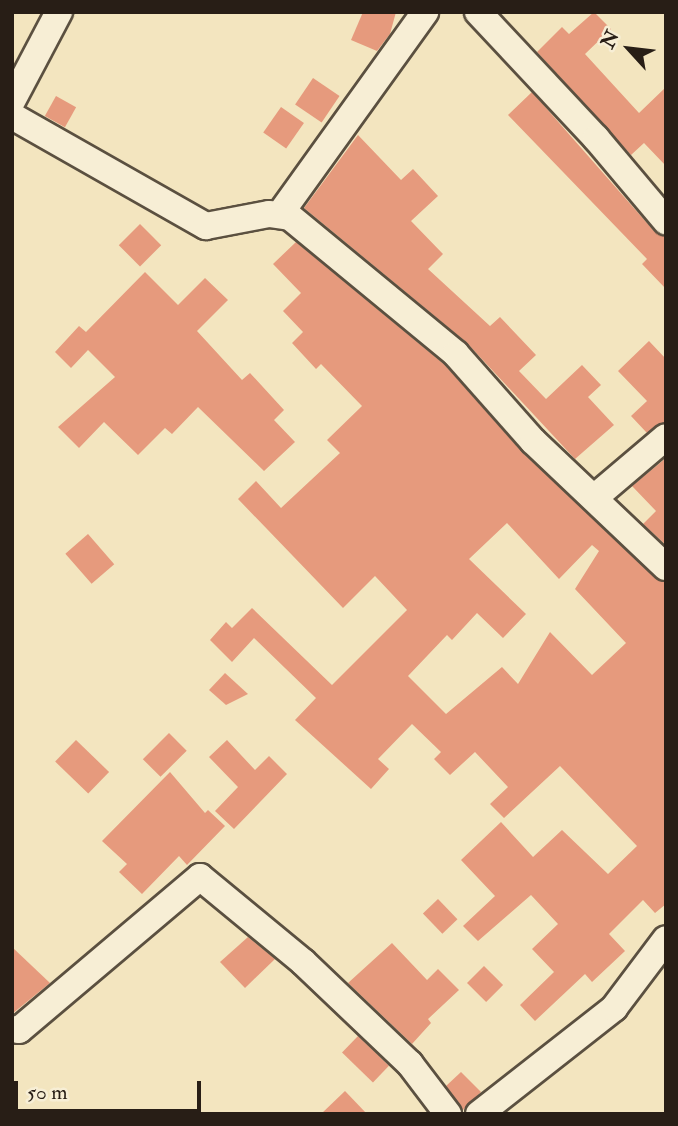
<!DOCTYPE html>
<html>
<head>
<meta charset="utf-8">
<style>
  body { margin:0 }
  #map { position:relative; width:678px; height:1126px; overflow:hidden; background:#f3e5bf; font-family:"IM FELL Double Pica",serif }
  div>[style] { position:absolute }
  .building>* { inset:0; background:#e69a7d; transform-origin:0 0 }
  .roads { filter:drop-shadow(2px 0 #5b5040) drop-shadow(-2px 0 #5b5040) drop-shadow(0 2px #5b5040) drop-shadow(0 -2px #5b5040) }
  .minor>* { height:26px; margin:-13px; padding:0 13px; transform-origin:13px; border-radius:13px; background:#f7eed5 }
  span { translate:-50% -50%; white-space:nowrap; text-align:center; line-height:1.15; -webkit-text-stroke:5px #f7eed5; paint-order:stroke }
  .frame { position:absolute; inset:0; border:14px solid #281e16; pointer-events:none }
  .north { position:absolute; left:594px; top:14px; width:70px; height:70px; -webkit-text-stroke:5px #f7eed5; paint-order:stroke; rotate:297deg; font-size:19px; font-weight:700; line-height:28px; text-align:center; color:#281e16 }
  .north::after { content:''; display:block; margin:auto; width:24px; height:32px; background:#281e16; clip-path:polygon(50% 0,100% 100%,50% 72%,0 100%) }
  .scale { position:absolute; left:14px; top:1081px; width:187px; height:32px; box-sizing:border-box; border:4px solid #281e16; border-top:0; padding-left:9px; font-size:21px; line-height:24px; white-space:nowrap; color:#281e16; -webkit-text-stroke:5px #f7eed5; paint-order:stroke }
</style>
</head>
<body>
<div id="map">
  <div class="building">
    <div style="clip-path:polygon(363px 12px,396px 12px,390px 34px,377px 51px,351px 40px)"></div>
    <div style="clip-path:polygon(594px 12px,611px 29px,585px 54px,639px 113px,666px 87px,666px 166px,644px 143px,631px 155px,537px 52px,562px 27px,569px 34px)"></div>
    <div style="left:313px;top:78px;width:32px;height:32px;rotate:34deg"></div>
    <div style="clip-path:polygon(532px 92px,654px 231px,666px 236px,666px 289px,642px 264px,647px 259px,508px 115px)"></div>
    <div style="left:56px;top:96px;width:23px;height:23px;rotate:29deg"></div>
    <div style="left:281px;top:107px;width:28px;height:31px;rotate:35deg"></div>
    <div style="clip-path:polygon(358px 135px,401px 180px,413px 169px,438px 196px,411px 221px,443px 254px,428px 269px,490px 326px,500px 317px,536px 355px,519px 371px,546px 399px,582px 365px,601px 385px,588px 397px,614px 425px,575px 459px,466px 342px,304px 208px)"></div>
    <div style="left:140px;top:224px;width:30px;height:30px;rotate:45deg"></div>
    <div style="clip-path:polygon(evenodd,296px 242px,445px 365px,522px 452px,655px 578px,666px 582px,666px 904px,655px 913px,643px 900px,609px 934px,625px 951px,592px 982px,585px 974px,535px 1021px,520px 1005px,554px 972px,532px 949px,558px 924px,531px 895px,478px 941px,463px 926px,495px 896px,461px 860px,501px 822px,533px 857px,562px 830px,608px 874px,637px 846px,560px 766px,504px 818px,490px 804px,508px 787px,475px 752px,450px 775px,434px 759px,441px 752px,412px 724px,378px 759px,389px 769px,371px 789px,295px 720px,316px 698px,254px 638px,232px 662px,210px 640px,226px 622px,232px 628px,252px 608px,332px 685px,407px 610px,375px 576px,343px 608px,238px 499px,256px 481px,281px 508px,340px 453px,327px 440px,362px 406px,321px 364px,316px 369px,292px 343px,303px 332px,283px 311px,301px 293px,273px 264px,296px 242px,507px 523px,559px 579px,592px 545px,599px 551px,575px 589px,626px 643px,592px 675px,550px 632px,518px 684px,502px 667px,446px 714px,408px 676px,447px 635px,452px 640px,477px 613px,503px 638px,526px 614px,469px 559px,507px 523px)"></div>
    <div style="clip-path:polygon(145px 272px,178px 305px,205px 278px,228px 300px,197px 331px,242px 380px,250px 373px,284px 410px,274px 420px,295px 442px,264px 471px,198px 407px,172px 434px,165px 428px,138px 455px,104px 422px,79px 448px,58px 427px,115px 377px,88px 350px,71px 368px,55px 352px,79px 326px,86px 332px)"></div>
    <div style="clip-path:polygon(649px 341px,666px 359px,666px 422px,647px 433px,631px 416px,647px 401px,618px 371px)"></div>
    <div style="clip-path:polygon(666px 458px,666px 545px,643px 524px,656px 511px,632px 486px)"></div>
    <div style="left:88px;top:534px;width:40px;height:30px;rotate:49deg"></div>
    <div style="clip-path:polygon(225px 673px,248px 694px,226px 705px,209px 690px)"></div>
    <div style="left:169px;top:733px;width:25px;height:37px;rotate:45deg"></div>
    <div style="left:76px;top:740px;width:46px;height:30px;rotate:44deg"></div>
    <div style="clip-path:polygon(227px 740px,255px 770px,269px 756px,287px 774px,234px 829px,215px 811px,238px 787px,209px 757px)"></div>
    <div style="clip-path:polygon(170px 772px,205px 813px,208px 810px,225px 826px,187px 865px,179px 856px,142px 894px,119px 872px,127px 864px,102px 841px)"></div>
    <div style="left:438px;top:899px;width:28px;height:21px;rotate:46deg"></div>
    <div style="clip-path:polygon(248px 937px,275px 959px,245px 988px,220px 962px)"></div>
    <div style="clip-path:polygon(392px 943px,427px 980px,438px 969px,459px 990px,428px 1019px,431px 1023px,412px 1044px,348px 983px)"></div>
    <div style="clip-path:polygon(12px 947px,50px 983px,12px 1014px)"></div>
    <div style="left:484px;top:966px;width:27px;height:24px;rotate:45deg"></div>
    <div style="left:358px;top:1036px;width:43px;height:23px;rotate:44deg"></div>
    <div style="clip-path:polygon(461px 1072px,481px 1092px,463px 1110px,446px 1086px)"></div>
    <div style="clip-path:polygon(345px 1091px,367px 1114px,321px 1114px)"></div>
  </div>
  <div class="roads">
    <div class="minor">
      <div style="left:478px;top:12px;width:173px;rotate:46.9deg"></div>
      <div style="left:596px;top:138px;width:109px;rotate:49.9deg"></div>
      <div style="left:12px;top:101px;width:101px;rotate:-62.2deg"></div>
      <div style="left:12px;top:116px;width:223px;rotate:29.6deg"></div>
      <div style="left:206px;top:226px;width:64px;rotate:-10.8deg"></div>
      <div style="left:269px;top:214px;width:21px;rotate:8deg"></div>
      <div style="left:290px;top:217px;width:215px;rotate:39.5deg"></div>
      <div style="left:456px;top:354px;width:116px;rotate:48.5deg"></div>
      <div style="left:533px;top:441px;width:183px;rotate:43.5deg"></div>
      <div style="left:280px;top:214px;width:249px;rotate:-54.3deg"></div>
      <div style="left:594px;top:498px;width:94px;rotate:-40.3deg"></div>
      <div style="left:12px;top:1029px;width:7px;rotate:8deg"></div>
      <div style="left:19px;top:1030px;width:237px;rotate:-40.2deg"></div>
      <div style="left:200px;top:877px;width:134px;rotate:39.5deg"></div>
      <div style="left:303px;top:962px;width:148px;rotate:43.6deg"></div>
      <div style="left:410px;top:1064px;width:63px;rotate:52.8deg"></div>
      <div style="left:479px;top:1114px;width:172px;rotate:-38.1deg"></div>
      <div style="left:614px;top:1008px;width:86px;rotate:-53deg"></div>
    </div>
  </div>
  <div class="frame"></div>
  <div class="north">N</div>
  <div class="scale">50 m</div>
</div>
</body>
</html>
